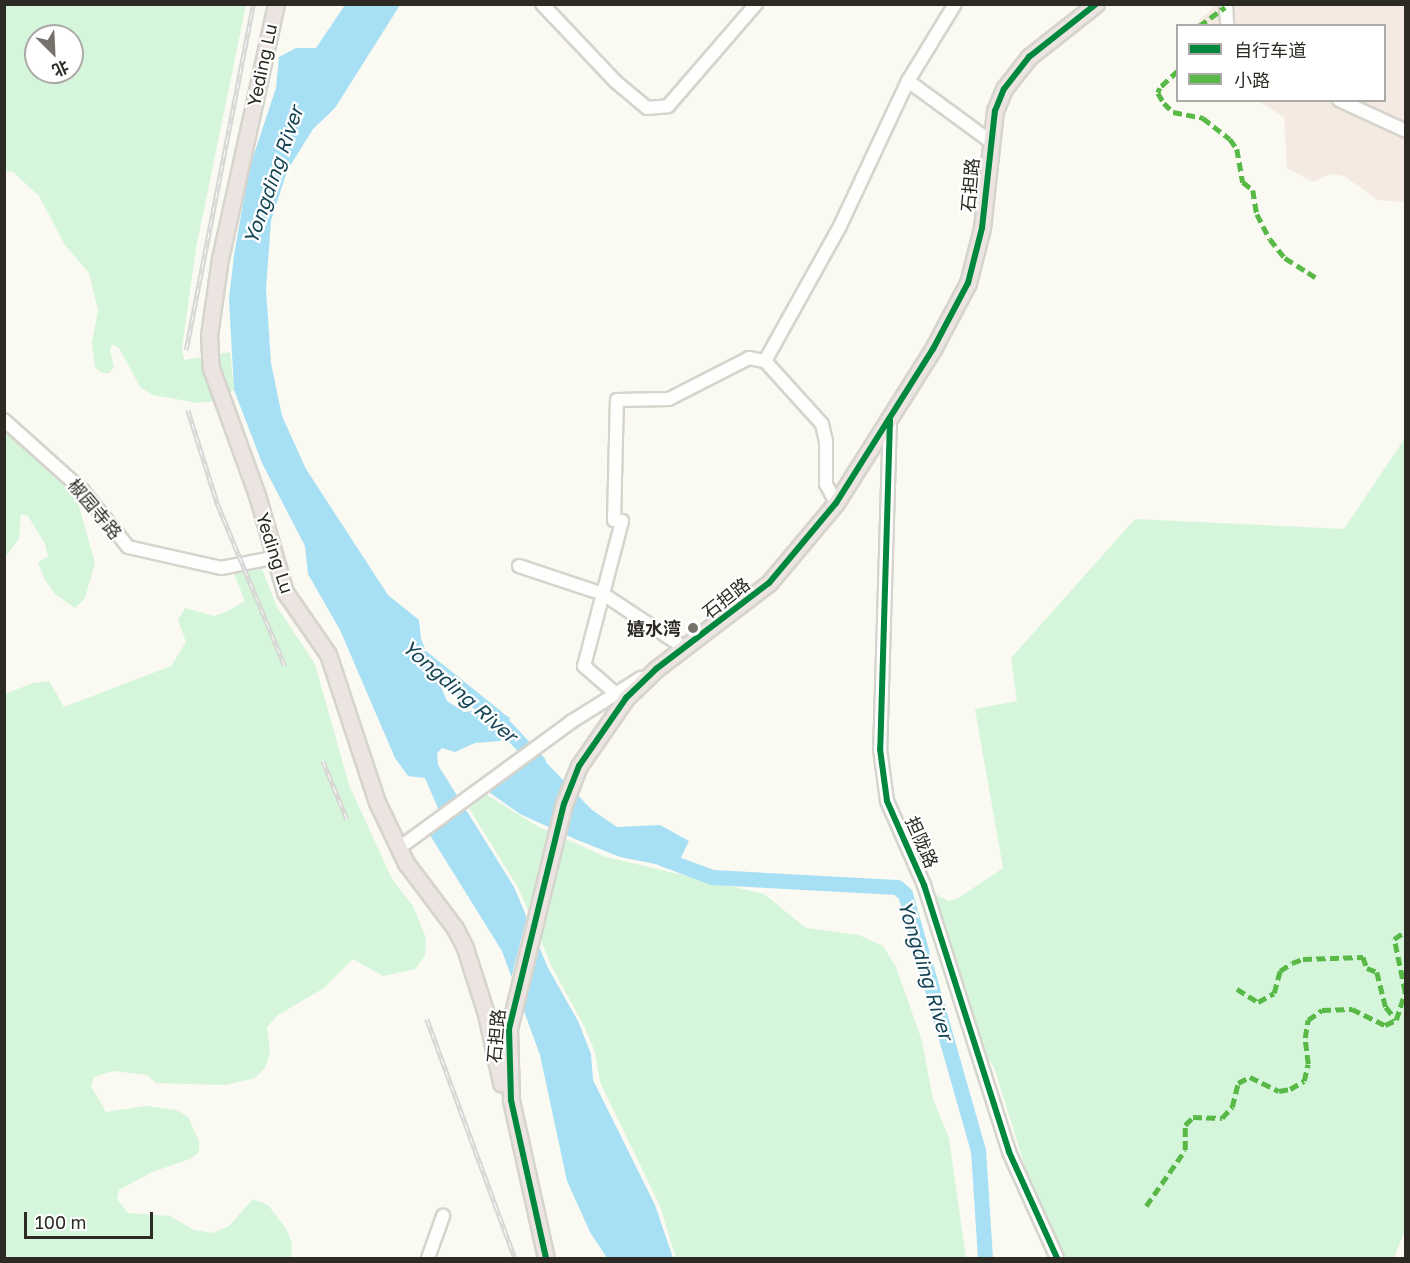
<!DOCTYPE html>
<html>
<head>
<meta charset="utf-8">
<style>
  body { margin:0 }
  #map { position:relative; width:1410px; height:1263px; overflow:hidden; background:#faf9f2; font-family:"Golos Text","Noto Sans SC",sans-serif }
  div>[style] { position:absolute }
  .commercial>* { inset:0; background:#f4eae1 }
  .green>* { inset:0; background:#d5f6db }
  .water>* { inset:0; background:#a7e0f4 }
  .pier>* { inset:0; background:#faf9f2 }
  .river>* { height:15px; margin:-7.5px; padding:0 7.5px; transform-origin:7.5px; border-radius:7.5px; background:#a7e0f4 }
  .roads { filter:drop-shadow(2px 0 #d5d4cd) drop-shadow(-2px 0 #d5d4cd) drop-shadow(0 2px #d5d4cd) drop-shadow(0 -2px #d5d4cd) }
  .minor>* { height:12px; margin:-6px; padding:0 6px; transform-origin:6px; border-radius:6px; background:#fefefd }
  .major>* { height:15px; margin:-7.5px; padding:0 7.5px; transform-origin:7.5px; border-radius:7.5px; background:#ece4e0 }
  .rail>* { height:4.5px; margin-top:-2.25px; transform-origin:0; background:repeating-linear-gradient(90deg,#fff 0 7px,#d7d7d5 0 14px); box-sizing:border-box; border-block:2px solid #d7d7d5 }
  .quiet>* { height:4.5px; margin-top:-2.25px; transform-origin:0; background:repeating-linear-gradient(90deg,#58b947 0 9px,transparent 0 13.5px) }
  .cycleway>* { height:6px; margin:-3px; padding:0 3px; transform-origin:3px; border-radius:3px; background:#00873e }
  .dots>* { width:16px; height:16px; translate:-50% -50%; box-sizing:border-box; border:3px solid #fff; border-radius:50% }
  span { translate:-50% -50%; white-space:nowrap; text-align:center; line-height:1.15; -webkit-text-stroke:4.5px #fff; paint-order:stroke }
  .street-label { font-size:18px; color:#2c2a23 }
  .poi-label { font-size:18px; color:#2c2a23; font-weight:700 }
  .right { translate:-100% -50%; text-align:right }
  .water-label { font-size:20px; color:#174657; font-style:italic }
  .frame { position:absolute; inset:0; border:6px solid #2c2a23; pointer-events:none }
  .legend { position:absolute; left:1176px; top:24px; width:210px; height:78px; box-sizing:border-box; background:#fff; border:2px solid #abaaa7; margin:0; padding:8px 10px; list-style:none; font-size:18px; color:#2c2a23 }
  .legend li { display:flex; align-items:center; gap:12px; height:30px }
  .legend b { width:30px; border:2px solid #abaaa7 }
  .north { position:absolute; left:24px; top:24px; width:60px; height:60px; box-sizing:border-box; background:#fff; border:2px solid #abaaa7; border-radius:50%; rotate:156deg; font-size:16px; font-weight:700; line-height:24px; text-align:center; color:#2c2a23 }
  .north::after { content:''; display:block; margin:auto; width:21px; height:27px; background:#74726b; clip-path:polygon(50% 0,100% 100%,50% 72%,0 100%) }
  .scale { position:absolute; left:24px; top:1212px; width:129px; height:27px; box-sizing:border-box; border:3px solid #2c2a23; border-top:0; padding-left:8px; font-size:18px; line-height:21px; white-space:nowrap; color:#2c2a23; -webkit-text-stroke:4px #fff; paint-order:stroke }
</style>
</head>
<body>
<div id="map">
  <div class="commercial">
    <div style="clip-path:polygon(1215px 5px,1405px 5px,1404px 202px,1378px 200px,1344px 176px,1330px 174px,1313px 182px,1287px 168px,1284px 117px,1258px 101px,1384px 100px,1384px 26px,1194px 26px)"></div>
  </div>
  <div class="green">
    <div style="clip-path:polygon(evenodd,4px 5px,246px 5px,196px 248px,182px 348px,184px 360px,230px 352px,234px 390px,213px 401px,198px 403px,153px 395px,141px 388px,119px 348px,112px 344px,110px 350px,114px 367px,109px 373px,102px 373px,95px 367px,92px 343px,98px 310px,89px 273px,65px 245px,39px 196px,13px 172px,5px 171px,4px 5px,36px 36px,72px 36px,72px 72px,36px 72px,36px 36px)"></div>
    <div style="clip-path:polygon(5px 426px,75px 492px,95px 563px,85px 598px,75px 608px,55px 594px,45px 580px,38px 562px,48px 556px,45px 544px,28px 516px,21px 514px,19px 539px,5px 557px)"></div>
    <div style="clip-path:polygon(1405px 438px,1406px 1227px,1394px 1258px,1063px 1258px,1029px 1179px,994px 1067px,981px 1049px,935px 894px,948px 901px,957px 899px,1003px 868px,975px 709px,1017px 701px,1011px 658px,1135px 519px,1344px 529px)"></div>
    <div style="clip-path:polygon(262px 569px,277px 607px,315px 664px,349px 785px,392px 879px,413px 906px,426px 938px,425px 956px,415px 969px,383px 976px,353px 959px,324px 988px,278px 1015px,267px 1027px,270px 1052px,265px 1068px,255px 1078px,226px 1085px,156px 1083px,147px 1075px,113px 1071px,94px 1077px,91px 1086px,106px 1112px,146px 1106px,176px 1110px,188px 1117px,199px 1141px,199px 1152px,190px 1159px,152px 1172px,119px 1190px,117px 1199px,128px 1213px,170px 1216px,194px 1230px,213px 1233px,229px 1226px,253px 1199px,268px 1205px,287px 1230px,292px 1244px,291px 1258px,5px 1258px,5px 694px,33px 683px,49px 681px,64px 707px,171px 666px,186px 642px,178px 620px,185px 608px,214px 616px,226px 612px,245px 601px,234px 574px)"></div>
    <div style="clip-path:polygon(484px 793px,537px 826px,606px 857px,764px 894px,806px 928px,859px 935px,883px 946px,896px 967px,922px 1041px,933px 1099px,949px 1138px,966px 1258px,676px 1258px,660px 1206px,600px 1082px,595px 1052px,585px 1028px,552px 967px,519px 889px,467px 805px)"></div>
  </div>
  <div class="water">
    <div style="clip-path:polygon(345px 5px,400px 5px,335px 108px,313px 129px,287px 171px,271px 221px,266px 289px,271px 363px,282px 416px,306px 469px,388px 595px,419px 620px,421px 639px,447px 701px,464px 712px,494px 708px,510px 718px,501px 741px,475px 743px,455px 752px,442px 748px,437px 753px,438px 765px,514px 887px,548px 968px,578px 1021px,591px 1054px,593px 1080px,655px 1205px,673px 1258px,607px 1258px,590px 1232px,567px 1181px,540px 1055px,502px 951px,428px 832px,443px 820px,425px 778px,408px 776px,395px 758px,340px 630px,308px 574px,305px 546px,262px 463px,234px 390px,229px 299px,234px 255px,249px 169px,276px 88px,279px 57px,296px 48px,316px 48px)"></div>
    <div style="clip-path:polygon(538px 754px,592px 810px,617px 827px,660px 825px,689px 841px,676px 868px,620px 857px,575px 839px,520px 814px,489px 792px)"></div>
  </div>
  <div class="pier">
    <div style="clip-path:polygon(528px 912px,541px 943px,522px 1016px,510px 983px)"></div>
  </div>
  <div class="river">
    <div style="left:418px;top:654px;width:99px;rotate:38.8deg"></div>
    <div style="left:495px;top:716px;width:63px;rotate:46.9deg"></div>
    <div style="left:661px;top:858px;width:54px;rotate:20.4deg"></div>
    <div style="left:712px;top:877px;width:185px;rotate:3.1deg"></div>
    <div style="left:897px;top:887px;width:11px;rotate:41deg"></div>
    <div style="left:905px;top:894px;width:266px;rotate:74.1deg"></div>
    <div style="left:978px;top:1150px;width:108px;rotate:86.3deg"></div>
  </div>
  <div class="roads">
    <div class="minor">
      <div style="left:542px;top:4px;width:108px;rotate:46.5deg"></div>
      <div style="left:616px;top:82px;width:40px;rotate:40deg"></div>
      <div style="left:647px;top:108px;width:21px;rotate:-5deg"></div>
      <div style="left:668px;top:106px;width:135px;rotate:-49.2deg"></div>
      <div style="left:1226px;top:4px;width:22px;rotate:87deg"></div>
      <div style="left:908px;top:81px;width:102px;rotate:36.2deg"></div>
      <div style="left:1339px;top:100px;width:74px;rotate:24.8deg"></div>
      <div style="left:765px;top:361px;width:154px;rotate:-60.9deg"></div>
      <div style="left:840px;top:226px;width:160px;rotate:-64.9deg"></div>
      <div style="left:908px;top:81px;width:90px;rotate:-58.6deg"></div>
      <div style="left:890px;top:418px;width:331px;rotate:91.7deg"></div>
      <div style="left:880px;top:749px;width:52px;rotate:82.3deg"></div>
      <div style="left:887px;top:801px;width:92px;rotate:66.2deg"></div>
      <div style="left:924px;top:885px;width:280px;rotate:72.3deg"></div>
      <div style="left:1009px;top:1152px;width:116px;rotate:65.6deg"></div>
      <div style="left:4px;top:420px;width:106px;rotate:41.9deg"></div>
      <div style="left:83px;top:491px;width:72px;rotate:51.2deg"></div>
      <div style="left:128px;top:547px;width:95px;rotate:12.7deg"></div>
      <div style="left:221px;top:568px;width:53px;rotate:-10.9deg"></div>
      <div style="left:519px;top:566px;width:89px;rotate:18.4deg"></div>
      <div style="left:603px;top:594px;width:98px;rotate:33.4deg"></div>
      <div style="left:615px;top:693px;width:41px;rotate:-138.9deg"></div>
      <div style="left:584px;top:666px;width:150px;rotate:-75.3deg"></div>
      <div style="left:622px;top:521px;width:8px;rotate:-173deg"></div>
      <div style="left:614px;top:520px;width:120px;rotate:-88.6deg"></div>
      <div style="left:617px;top:400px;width:52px;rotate:-1.1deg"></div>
      <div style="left:669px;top:399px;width:90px;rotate:-27.1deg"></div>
      <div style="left:749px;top:358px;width:16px;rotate:11deg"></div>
      <div style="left:765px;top:361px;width:85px;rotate:47.9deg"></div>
      <div style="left:822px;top:424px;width:17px;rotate:77deg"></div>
      <div style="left:826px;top:441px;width:43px;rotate:90deg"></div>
      <div style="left:826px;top:484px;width:21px;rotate:62deg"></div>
      <div style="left:399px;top:848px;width:213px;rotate:-36.2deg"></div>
      <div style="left:571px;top:722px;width:83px;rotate:-32.2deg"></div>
      <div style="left:428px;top:1258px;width:45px;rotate:-70.3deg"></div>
    </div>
    <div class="major">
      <div style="left:276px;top:4px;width:260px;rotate:102.4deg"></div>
      <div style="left:220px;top:258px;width:78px;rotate:98.1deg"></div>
      <div style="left:209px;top:335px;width:33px;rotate:87deg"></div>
      <div style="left:211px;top:368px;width:135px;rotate:70.1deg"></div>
      <div style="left:257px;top:495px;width:101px;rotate:73.9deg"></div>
      <div style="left:285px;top:592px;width:75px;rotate:55.3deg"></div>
      <div style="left:328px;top:654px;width:156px;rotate:71.7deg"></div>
      <div style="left:377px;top:802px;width:68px;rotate:64.6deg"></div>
      <div style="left:406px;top:863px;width:81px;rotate:53deg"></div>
      <div style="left:455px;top:928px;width:22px;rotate:63deg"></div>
      <div style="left:465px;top:948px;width:69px;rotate:72.3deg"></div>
      <div style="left:486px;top:1014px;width:71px;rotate:77.7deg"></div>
      <div style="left:546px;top:1258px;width:162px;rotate:-102.5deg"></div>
      <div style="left:511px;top:1100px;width:71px;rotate:-91.6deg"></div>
      <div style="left:509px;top:1029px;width:232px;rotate:-76.3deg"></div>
      <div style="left:564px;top:804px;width:41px;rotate:-68.5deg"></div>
      <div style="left:579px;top:766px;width:83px;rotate:-55.3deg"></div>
      <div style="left:626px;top:698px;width:42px;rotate:-44deg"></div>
      <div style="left:656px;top:669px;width:142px;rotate:-37.3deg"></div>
      <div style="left:769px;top:583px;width:104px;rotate:-50.1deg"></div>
      <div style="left:836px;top:503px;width:182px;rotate:-57.8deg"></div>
      <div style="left:933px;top:349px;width:75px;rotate:-62.1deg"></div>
      <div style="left:968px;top:283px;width:57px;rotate:-75.7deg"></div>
      <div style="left:982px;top:228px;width:118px;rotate:-83.7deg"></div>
      <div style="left:995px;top:111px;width:24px;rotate:-68deg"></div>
      <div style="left:1004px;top:89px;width:41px;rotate:-52deg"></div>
      <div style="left:1029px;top:57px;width:85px;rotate:-38.3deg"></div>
    </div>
  </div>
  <div class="rail">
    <div style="left:186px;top:350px;width:352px;rotate:-79deg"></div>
    <div style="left:188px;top:410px;width:100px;rotate:72.5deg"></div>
    <div style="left:218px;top:505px;width:174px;rotate:67.4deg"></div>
    <div style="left:323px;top:761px;width:63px;rotate:67.5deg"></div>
    <div style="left:427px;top:1019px;width:255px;rotate:69.8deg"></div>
  </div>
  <div class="quiet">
    <div style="left:1199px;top:26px;width:32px;rotate:-36deg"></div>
    <div style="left:1178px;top:71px;width:25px;rotate:137deg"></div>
    <div style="left:1160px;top:88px;width:5px;rotate:112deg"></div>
    <div style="left:1158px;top:93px;width:12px;rotate:59deg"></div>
    <div style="left:1164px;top:103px;width:13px;rotate:45deg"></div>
    <div style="left:1173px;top:112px;width:31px;rotate:11deg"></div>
    <div style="left:1203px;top:118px;width:34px;rotate:38deg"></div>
    <div style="left:1230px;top:139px;width:12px;rotate:55deg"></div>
    <div style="left:1237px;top:149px;width:34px;rotate:80deg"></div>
    <div style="left:1243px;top:182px;width:13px;rotate:39deg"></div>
    <div style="left:1253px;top:190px;width:24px;rotate:81deg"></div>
    <div style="left:1257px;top:214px;width:28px;rotate:63deg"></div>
    <div style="left:1270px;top:239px;width:24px;rotate:52deg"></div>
    <div style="left:1285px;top:258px;width:41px;rotate:32.2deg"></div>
    <div style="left:1237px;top:989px;width:25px;rotate:32deg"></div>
    <div style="left:1258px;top:1002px;width:18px;rotate:-29deg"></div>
    <div style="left:1274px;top:993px;width:23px;rotate:-75deg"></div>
    <div style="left:1280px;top:971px;width:14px;rotate:-34deg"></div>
    <div style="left:1292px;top:963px;width:12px;rotate:-20deg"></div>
    <div style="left:1303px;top:959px;width:60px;rotate:-1.9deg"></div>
    <div style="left:1363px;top:957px;width:12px;rotate:70deg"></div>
    <div style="left:1367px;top:968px;width:11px;rotate:22deg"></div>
    <div style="left:1377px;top:972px;width:36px;rotate:76deg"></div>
    <div style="left:1386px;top:1007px;width:16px;rotate:52deg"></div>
    <div style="left:1146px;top:1206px;width:68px;rotate:-55.1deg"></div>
    <div style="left:1185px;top:1150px;width:25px;rotate:-90deg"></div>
    <div style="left:1185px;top:1125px;width:11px;rotate:-45deg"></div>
    <div style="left:1193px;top:1117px;width:29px;rotate:2deg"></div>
    <div style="left:1222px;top:1118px;width:15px;rotate:-48deg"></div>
    <div style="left:1232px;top:1107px;width:25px;rotate:-76deg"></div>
    <div style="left:1238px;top:1083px;width:13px;rotate:-27deg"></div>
    <div style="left:1250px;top:1077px;width:32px;rotate:26deg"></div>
    <div style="left:1279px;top:1091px;width:11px;rotate:-10deg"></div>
    <div style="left:1290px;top:1089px;width:16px;rotate:-30deg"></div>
    <div style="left:1304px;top:1081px;width:17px;rotate:-77deg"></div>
    <div style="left:1308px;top:1064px;width:26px;rotate:-97deg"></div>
    <div style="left:1305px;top:1038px;width:18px;rotate:-81deg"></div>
    <div style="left:1308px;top:1020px;width:17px;rotate:-36deg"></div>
    <div style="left:1322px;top:1010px;width:30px;rotate:-2deg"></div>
    <div style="left:1352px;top:1009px;width:37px;rotate:26deg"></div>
    <div style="left:1385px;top:1025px;width:12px;rotate:-24deg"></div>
    <div style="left:1396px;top:1020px;width:29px;rotate:-72deg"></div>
    <div style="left:1405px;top:992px;width:54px;rotate:-101.7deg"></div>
    <div style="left:1394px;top:939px;width:14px;rotate:-34deg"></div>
  </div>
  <div class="cycleway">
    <div style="left:890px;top:420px;width:329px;rotate:91.7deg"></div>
    <div style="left:880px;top:749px;width:52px;rotate:82.3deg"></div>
    <div style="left:887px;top:801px;width:92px;rotate:66.2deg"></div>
    <div style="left:924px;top:885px;width:280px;rotate:72.3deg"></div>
    <div style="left:1009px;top:1152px;width:116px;rotate:65.6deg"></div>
    <div style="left:546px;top:1258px;width:162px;rotate:-102.5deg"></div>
    <div style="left:511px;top:1100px;width:71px;rotate:-91.6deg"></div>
    <div style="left:509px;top:1029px;width:232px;rotate:-76.3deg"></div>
    <div style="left:564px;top:804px;width:41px;rotate:-68.5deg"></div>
    <div style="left:579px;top:766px;width:83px;rotate:-55.3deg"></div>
    <div style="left:626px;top:698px;width:42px;rotate:-44deg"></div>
    <div style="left:656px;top:669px;width:142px;rotate:-37.3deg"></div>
    <div style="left:769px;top:583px;width:104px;rotate:-50.1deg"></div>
    <div style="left:836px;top:503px;width:182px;rotate:-57.8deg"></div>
    <div style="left:933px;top:349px;width:75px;rotate:-62.1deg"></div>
    <div style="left:968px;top:283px;width:57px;rotate:-75.7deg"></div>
    <div style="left:982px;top:228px;width:118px;rotate:-83.7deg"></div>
    <div style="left:995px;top:111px;width:24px;rotate:-68deg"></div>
    <div style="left:1004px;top:89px;width:41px;rotate:-52deg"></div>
    <div style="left:1029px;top:57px;width:85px;rotate:-38.3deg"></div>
  </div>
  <div class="dots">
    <div style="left:693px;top:628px;background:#74726b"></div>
  </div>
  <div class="street-label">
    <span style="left:262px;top:65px;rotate:-78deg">Yeding Lu</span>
    <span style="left:970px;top:185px;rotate:-85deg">石担路</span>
    <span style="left:95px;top:509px;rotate:50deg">椒园寺路</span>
    <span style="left:275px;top:553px;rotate:72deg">Yeding Lu</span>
    <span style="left:726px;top:598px;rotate:-38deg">石担路</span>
    <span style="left:922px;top:842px;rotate:66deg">担陇路</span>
    <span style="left:496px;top:1036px;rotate:-85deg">石担路</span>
  </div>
  <div class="poi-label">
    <span class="right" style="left:681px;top:628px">嬉水湾</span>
  </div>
  <div class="water-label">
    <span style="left:273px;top:175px;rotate:-71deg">Yongding River</span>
    <span style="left:460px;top:691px;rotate:41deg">Yongding River</span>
    <span style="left:926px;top:970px;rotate:73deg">Yongding River</span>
  </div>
  <div class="frame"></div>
  <ul class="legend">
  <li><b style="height:8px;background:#00873e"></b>自行车道</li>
  <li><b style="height:8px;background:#58b947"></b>小路</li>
  </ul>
  <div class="north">北</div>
  <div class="scale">100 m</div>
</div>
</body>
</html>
